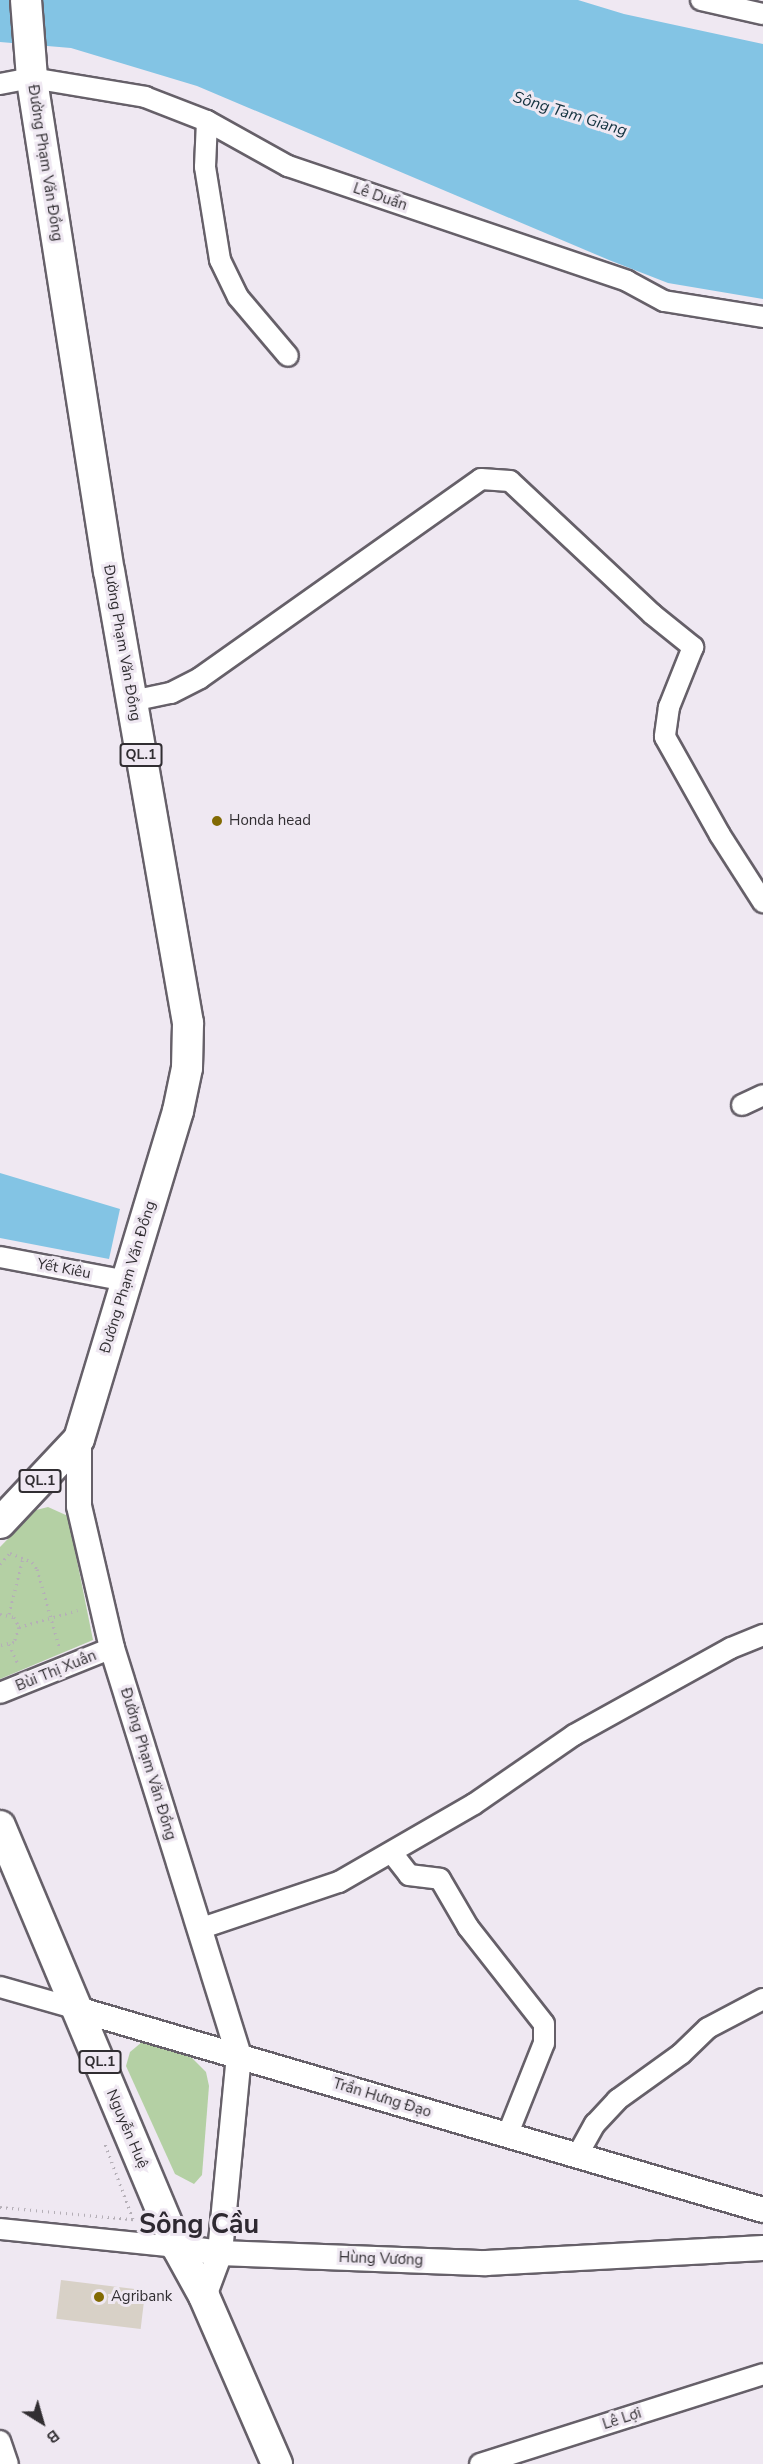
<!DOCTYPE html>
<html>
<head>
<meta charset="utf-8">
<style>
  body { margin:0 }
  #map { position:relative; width:763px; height:2464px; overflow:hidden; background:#efe8f2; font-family:"Nunito Sans",sans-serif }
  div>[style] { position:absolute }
  .green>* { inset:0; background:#b4d0a4 }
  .water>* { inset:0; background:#83c4e4 }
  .building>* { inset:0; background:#d8d1c7; transform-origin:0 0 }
  .path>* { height:3px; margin-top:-1.5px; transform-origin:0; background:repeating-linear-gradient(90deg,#b5afb7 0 1.5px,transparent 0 6px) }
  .roads { filter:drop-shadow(2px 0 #666069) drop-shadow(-2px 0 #666069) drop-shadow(0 2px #666069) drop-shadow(0 -2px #666069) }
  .minor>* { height:20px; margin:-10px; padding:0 10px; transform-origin:10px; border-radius:10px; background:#fff }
  .tertiary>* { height:24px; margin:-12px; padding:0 12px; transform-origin:12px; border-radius:12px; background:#fff }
  .primary>* { height:30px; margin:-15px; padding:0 15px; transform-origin:15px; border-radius:15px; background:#fff }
  .dots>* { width:16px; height:16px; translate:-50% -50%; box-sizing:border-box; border:3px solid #efe8f2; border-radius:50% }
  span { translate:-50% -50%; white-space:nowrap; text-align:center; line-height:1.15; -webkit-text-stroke:6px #efe8f2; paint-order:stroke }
  .shield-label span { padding:2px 4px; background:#efe8f2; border:2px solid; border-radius:4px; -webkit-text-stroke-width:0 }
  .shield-label { font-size:14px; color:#312e32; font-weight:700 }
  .street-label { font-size:15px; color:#312e32 }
  .poi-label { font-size:15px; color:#312e32 }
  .left { translate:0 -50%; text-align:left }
  .water-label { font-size:16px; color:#12313e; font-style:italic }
  .town-label { font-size:27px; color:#2e2931; font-weight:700 }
  .north { position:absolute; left:12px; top:2392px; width:60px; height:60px; -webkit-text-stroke:4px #efe8f2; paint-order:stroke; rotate:143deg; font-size:16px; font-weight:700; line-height:24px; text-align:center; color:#312e32 }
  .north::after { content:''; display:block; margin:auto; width:21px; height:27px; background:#312e32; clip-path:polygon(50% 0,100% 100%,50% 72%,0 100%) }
</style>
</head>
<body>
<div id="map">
  <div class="green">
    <div style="clip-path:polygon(48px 1507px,68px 1516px,93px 1640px,0 1679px,0 1547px,36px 1510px)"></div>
    <div style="clip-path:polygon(142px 2042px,154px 2042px,192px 2058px,206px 2072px,209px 2086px,202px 2175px,194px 2184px,175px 2174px,126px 2066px,130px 2052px)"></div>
  </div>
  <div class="water">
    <div style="clip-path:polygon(0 0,578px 0,624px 14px,763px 44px,763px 299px,668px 283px,609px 260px,197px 86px,71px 48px,0 42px)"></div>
    <div style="clip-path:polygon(0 1173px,120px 1209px,109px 1259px,0 1238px)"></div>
  </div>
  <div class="building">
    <div style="left:61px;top:2280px;width:85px;height:39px;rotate:7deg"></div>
  </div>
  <div class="path">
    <div style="left:0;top:1564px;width:15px;rotate:-48deg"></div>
    <div style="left:10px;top:1553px;width:24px;rotate:22deg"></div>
    <div style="left:32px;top:1562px;width:9px;rotate:54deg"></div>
    <div style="left:37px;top:1569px;width:80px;rotate:74.1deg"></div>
    <div style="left:0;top:1614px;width:14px;rotate:12deg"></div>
    <div style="left:14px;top:1617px;width:11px;rotate:63deg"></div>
    <div style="left:19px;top:1627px;width:16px;rotate:108deg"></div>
    <div style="left:14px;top:1642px;width:14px;rotate:168deg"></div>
    <div style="left:9px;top:1614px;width:58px;rotate:-76deg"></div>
    <div style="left:19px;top:1627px;width:61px;rotate:-16.1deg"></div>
    <div style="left:9px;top:1644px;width:24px;rotate:66deg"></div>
    <div style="left:0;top:2207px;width:134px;rotate:5.2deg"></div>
    <div style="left:133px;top:2219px;width:83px;rotate:-110.4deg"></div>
  </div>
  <div class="roads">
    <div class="minor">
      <div style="left:701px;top:0;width:64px;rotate:12.7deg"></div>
      <div style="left:0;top:84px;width:33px;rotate:-11deg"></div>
      <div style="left:32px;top:78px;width:115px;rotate:9.5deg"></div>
      <div style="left:145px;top:97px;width:66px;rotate:21.2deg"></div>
      <div style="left:207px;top:121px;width:93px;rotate:29.1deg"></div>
      <div style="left:288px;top:166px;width:358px;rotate:18.7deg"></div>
      <div style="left:627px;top:281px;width:42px;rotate:28.4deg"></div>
      <div style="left:664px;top:301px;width:100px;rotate:9.2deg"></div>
      <div style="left:207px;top:121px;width:46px;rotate:92.5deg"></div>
      <div style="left:205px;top:167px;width:94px;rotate:80.8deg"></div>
      <div style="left:220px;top:260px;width:41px;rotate:64.1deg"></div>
      <div style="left:238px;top:297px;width:77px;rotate:49.7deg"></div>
      <div style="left:132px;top:701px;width:40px;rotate:-12deg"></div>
      <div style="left:171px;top:693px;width:33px;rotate:-27deg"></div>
      <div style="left:200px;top:678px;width:344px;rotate:-35.3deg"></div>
      <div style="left:481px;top:479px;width:29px;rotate:4deg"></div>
      <div style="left:510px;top:481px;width:195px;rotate:43.1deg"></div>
      <div style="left:652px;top:614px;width:53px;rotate:38.8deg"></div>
      <div style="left:693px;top:647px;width:65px;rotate:111.8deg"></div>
      <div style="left:669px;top:707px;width:30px;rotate:98deg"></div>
      <div style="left:665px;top:737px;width:112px;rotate:60.7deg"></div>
      <div style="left:720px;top:835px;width:80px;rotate:57.3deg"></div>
      <div style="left:742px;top:1105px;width:23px;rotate:-25deg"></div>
      <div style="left:0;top:1257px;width:129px;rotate:10.7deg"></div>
      <div style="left:0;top:1693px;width:121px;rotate:-21.9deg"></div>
      <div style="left:392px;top:1853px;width:28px;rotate:52deg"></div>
      <div style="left:409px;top:1875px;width:31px;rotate:7deg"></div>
      <div style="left:440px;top:1879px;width:56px;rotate:59.7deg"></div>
      <div style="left:468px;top:1927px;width:123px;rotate:51.9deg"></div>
      <div style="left:544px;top:2024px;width:19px;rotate:90deg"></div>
      <div style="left:544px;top:2043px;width:100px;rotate:111.7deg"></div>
      <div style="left:199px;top:1929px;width:148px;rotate:-18.6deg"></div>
      <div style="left:339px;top:1882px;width:156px;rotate:-30deg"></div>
      <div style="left:474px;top:1804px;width:121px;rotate:-34.6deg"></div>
      <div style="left:574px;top:1735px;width:179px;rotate:-29deg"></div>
      <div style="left:731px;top:1648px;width:35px;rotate:-22deg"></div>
      <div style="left:0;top:1987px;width:80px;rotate:15.9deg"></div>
      <div style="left:577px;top:2156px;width:37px;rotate:-61deg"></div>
      <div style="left:595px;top:2124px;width:33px;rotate:-47deg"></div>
      <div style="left:617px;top:2100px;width:79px;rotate:-35.7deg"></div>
      <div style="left:681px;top:2054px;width:37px;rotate:-44deg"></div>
      <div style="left:708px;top:2028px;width:62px;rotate:-27.8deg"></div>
      <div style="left:0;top:2229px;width:178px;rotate:5.8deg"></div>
      <div style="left:0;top:2441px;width:24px;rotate:71deg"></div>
      <div style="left:480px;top:2464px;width:297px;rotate:-17.6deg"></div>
    </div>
    <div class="tertiary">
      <div style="left:79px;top:1439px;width:67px;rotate:90deg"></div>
      <div style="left:79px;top:1506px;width:146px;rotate:76.9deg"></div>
      <div style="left:112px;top:1648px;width:426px;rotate:72.7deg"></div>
      <div style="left:239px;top:2055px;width:199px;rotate:95.5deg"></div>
      <div style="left:220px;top:2253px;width:46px;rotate:110.4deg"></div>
      <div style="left:77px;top:2009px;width:715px;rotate:16.33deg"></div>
      <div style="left:177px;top:2247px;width:43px;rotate:7.9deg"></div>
      <div style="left:220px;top:2253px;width:266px;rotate:2.2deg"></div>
      <div style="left:486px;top:2263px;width:277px;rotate:-3.1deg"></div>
    </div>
    <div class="primary">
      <div style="left:0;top:1523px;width:115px;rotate:-46.8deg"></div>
      <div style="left:79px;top:1439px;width:343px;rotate:-73.2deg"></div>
      <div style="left:178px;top:1111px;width:44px;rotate:-78.2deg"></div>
      <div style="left:187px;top:1068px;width:45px;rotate:-88.7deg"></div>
      <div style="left:188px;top:1023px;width:458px;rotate:-99.9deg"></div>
      <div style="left:109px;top:572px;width:500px;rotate:-98.9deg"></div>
      <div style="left:32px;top:78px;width:78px;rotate:-94.4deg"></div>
      <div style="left:0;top:1826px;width:457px;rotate:67.2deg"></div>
      <div style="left:177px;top:2247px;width:56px;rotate:61.1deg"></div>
      <div style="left:204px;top:2296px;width:183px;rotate:66.5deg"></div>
    </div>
  </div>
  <div class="dots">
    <div style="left:217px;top:821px;background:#826a03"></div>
    <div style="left:99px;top:2297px;background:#826a03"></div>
  </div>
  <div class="shield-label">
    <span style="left:141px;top:755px">QL.1</span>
    <span style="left:40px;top:1481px">QL.1</span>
    <span style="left:100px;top:2062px">QL.1</span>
  </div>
  <div class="street-label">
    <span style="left:45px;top:163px;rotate:81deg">Đường Phạm Văn Đồng</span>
    <span style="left:380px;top:197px;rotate:19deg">Lê Duẩn</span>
    <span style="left:122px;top:643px;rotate:80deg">Đường Phạm Văn Đồng</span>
    <span style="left:64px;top:1269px;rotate:11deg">Yết Kiêu</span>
    <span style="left:128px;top:1277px;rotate:-73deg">Đường Phạm Văn Đồng</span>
    <span style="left:56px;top:1671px;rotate:-22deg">Bùi Thị Xuân</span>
    <span style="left:148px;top:1764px;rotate:73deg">Đường Phạm Văn Đồng</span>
    <span style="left:382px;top:2098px;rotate:17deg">Trần Hưng Đạo</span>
    <span style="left:127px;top:2129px;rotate:67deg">Nguyễn Huệ</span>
    <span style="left:381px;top:2259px;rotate:2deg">Hùng Vương</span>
    <span style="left:622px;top:2419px;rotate:-18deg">Lê Lợi</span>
  </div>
  <div class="poi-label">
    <span class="left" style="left:229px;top:821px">Honda head</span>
    <span class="left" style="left:111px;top:2297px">Agribank</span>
  </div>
  <div class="water-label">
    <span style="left:570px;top:114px;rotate:17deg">Sông Tam Giang</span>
  </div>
  <div class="town-label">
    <span style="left:199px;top:2225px">Sông Cầu</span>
  </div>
  <div class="north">B</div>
</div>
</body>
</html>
